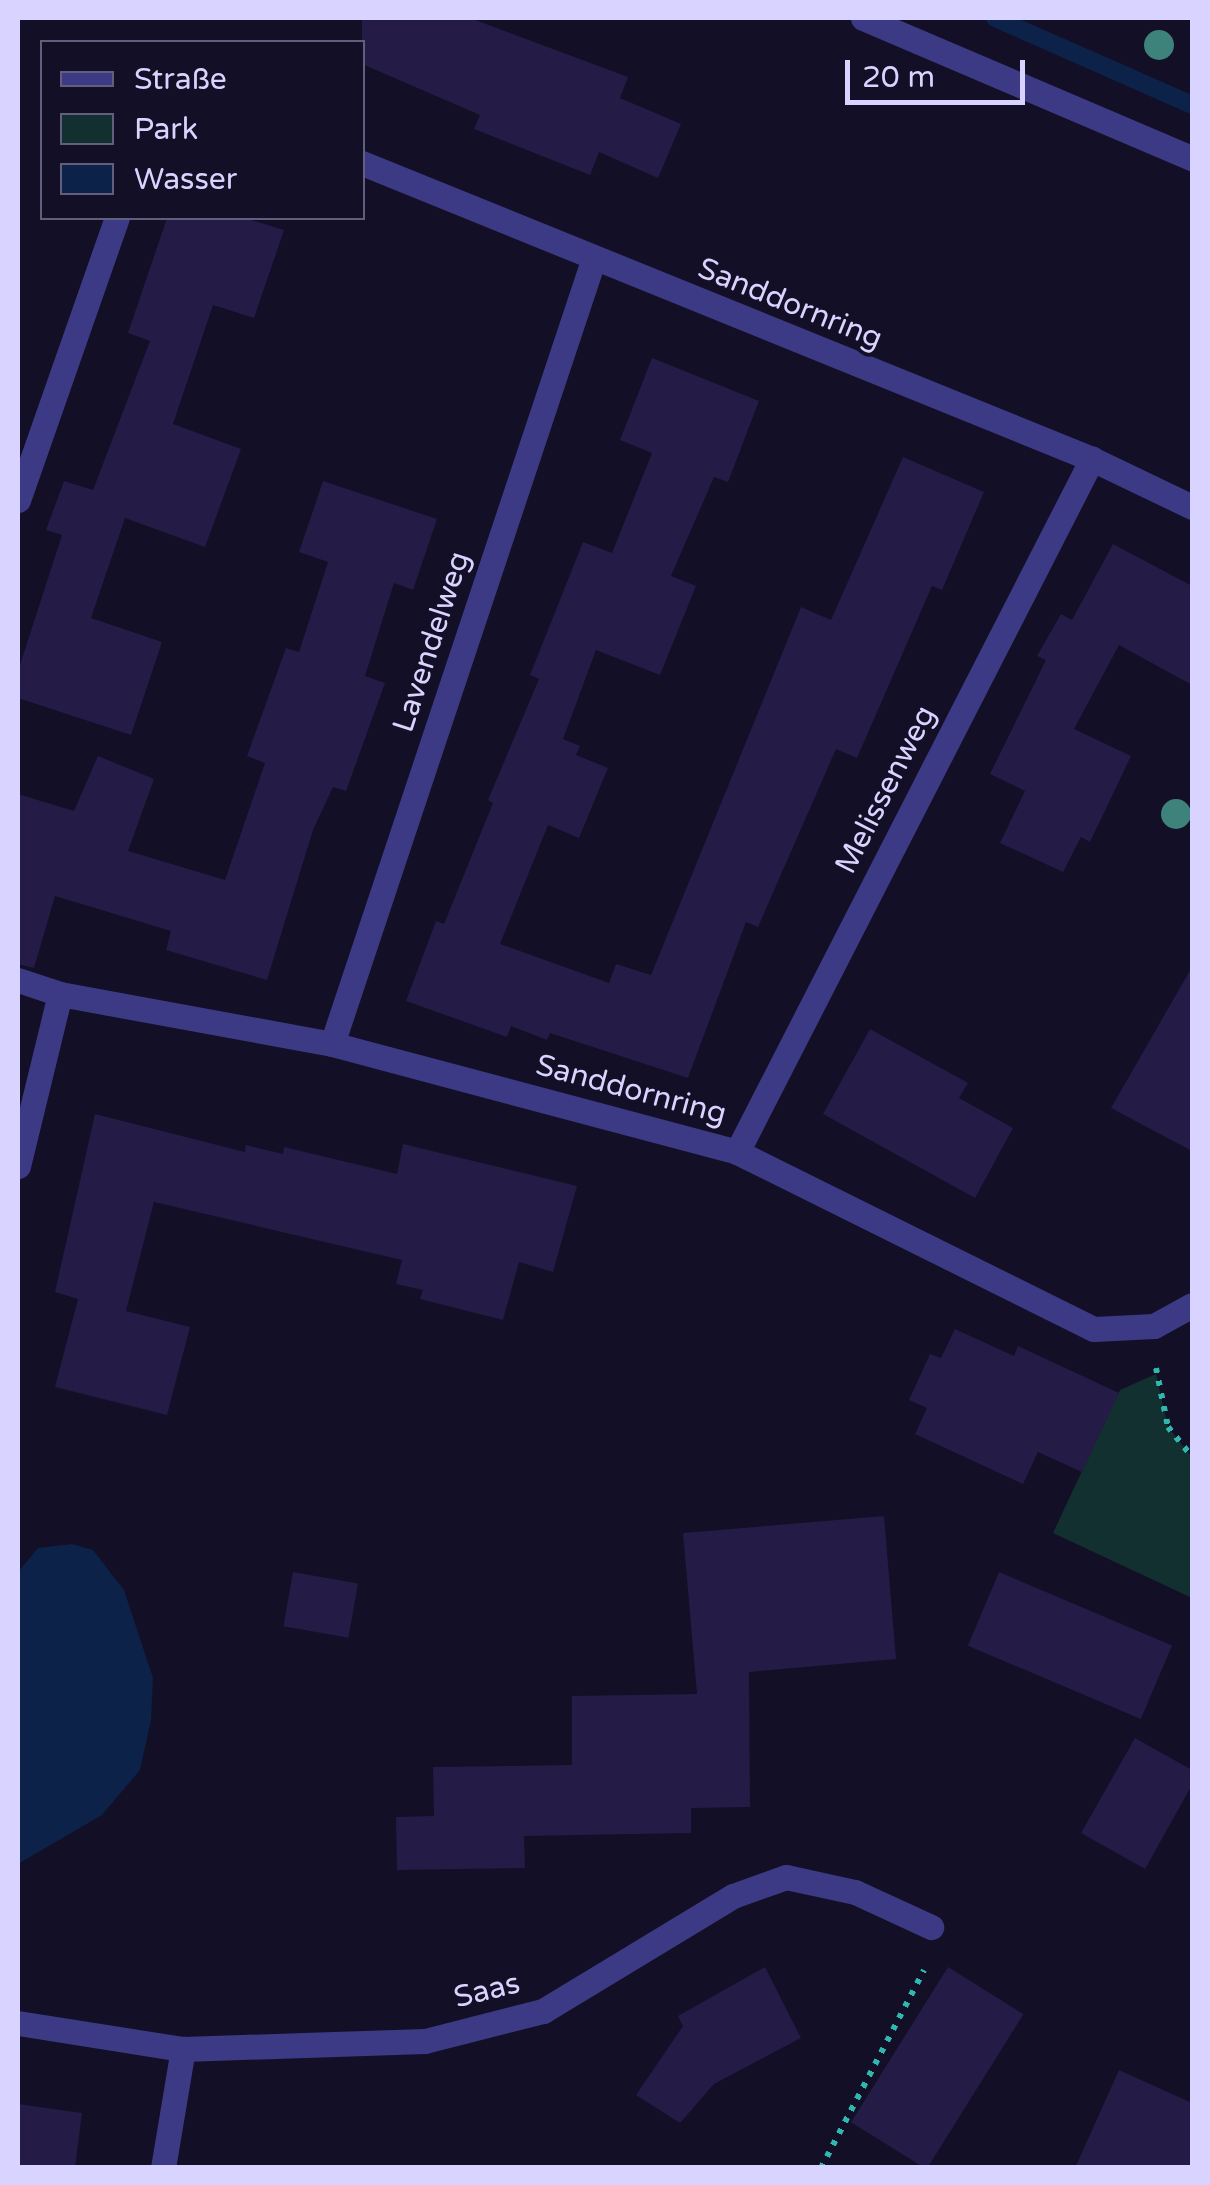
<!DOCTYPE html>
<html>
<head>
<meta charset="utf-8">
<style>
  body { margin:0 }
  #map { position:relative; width:1210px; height:2185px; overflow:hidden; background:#130f26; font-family:"Varela Round",sans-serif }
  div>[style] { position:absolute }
  .green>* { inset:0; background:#12302f }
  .water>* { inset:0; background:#0c2248 }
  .stream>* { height:18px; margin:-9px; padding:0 9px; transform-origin:9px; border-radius:9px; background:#0c2248 }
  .building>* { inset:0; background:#241b47; transform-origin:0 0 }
  .path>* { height:6px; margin-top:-3px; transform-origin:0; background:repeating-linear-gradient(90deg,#2fb8b0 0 5px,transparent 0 13px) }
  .minor>* { height:25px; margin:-12.5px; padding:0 12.5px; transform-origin:12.5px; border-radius:12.5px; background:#3d3a85 }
  .trees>* { width:30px; height:30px; margin:-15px; border-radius:50%; background:#3d827b }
  span { translate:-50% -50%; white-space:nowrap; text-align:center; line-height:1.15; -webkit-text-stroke:8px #130f26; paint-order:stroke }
  .street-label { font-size:30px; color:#d9d4ff }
  .frame { position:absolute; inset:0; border:20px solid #d9d4ff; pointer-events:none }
  .legend { position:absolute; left:40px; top:40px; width:325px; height:180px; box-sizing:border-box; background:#130f26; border:2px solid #625e7d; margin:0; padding:12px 18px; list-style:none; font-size:30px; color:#d9d4ff }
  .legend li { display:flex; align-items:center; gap:20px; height:50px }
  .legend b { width:50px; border:2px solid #625e7d }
  .scale { position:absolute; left:845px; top:60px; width:180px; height:45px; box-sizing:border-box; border:5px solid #d9d4ff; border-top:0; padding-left:12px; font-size:30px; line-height:35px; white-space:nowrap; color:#d9d4ff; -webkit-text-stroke:8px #130f26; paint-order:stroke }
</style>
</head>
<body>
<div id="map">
  <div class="green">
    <div style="clip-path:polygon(1156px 1374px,1168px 1427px,1192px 1457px,1192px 1598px,1053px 1533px,1120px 1390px)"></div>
  </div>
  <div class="water">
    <div style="clip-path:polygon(72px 1544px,93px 1550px,124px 1590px,153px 1678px,151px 1720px,140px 1770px,102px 1815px,18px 1864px,18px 1572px,38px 1548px)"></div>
  </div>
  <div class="stream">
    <div style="left:995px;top:18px;width:215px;rotate:23.8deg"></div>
  </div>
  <div class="building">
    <div style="clip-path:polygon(362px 18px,470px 18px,628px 77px,620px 98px,681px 124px,658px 178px,599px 152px,590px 175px,474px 129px,480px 115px,362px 64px)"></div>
    <div style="clip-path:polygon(167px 218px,245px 218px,284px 230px,254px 318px,213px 305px,173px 424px,241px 449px,205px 547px,125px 518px,91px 618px,162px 642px,131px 735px,18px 698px,18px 671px,62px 535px,46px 530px,64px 481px,93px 490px,150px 341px,128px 333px)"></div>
    <div style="clip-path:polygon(652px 358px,759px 401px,728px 482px,714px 477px,671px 576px,696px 586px,660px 675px,596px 650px,563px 739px,580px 746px,576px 755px,608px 768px,579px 838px,548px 825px,500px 944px,609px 983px,616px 964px,651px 975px,801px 607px,831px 620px,903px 457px,984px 492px,942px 590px,932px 586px,857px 758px,836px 749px,758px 927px,746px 922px,688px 1078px,550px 1033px,547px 1040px,511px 1026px,507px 1037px,406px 1001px,436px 921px,444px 924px,493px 803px,488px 800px,539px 679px,530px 675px,583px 542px,612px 553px,652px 453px,620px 440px)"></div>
    <div style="clip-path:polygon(323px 481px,437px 519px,413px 590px,394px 583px,365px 676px,385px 683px,346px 791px,333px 787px,313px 830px,267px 980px,166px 950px,171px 931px,55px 896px,34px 968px,18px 964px,18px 794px,74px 811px,98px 756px,154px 779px,128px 851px,225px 880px,265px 763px,247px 756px,286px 648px,299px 652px,328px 562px,299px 552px)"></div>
    <div style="clip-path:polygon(1113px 544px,1192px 586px,1192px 685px,1119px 645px,1074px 729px,1131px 756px,1090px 842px,1081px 837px,1063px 872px,1000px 843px,1025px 791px,990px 774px,1046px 660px,1037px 656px,1061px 614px,1072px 620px)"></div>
    <div style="clip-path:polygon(1192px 967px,1192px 1151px,1111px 1108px)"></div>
    <div style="clip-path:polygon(870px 1029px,968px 1083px,959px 1098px,1013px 1128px,975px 1198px,823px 1114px)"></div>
    <div style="clip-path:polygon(95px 1114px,245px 1152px,246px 1145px,283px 1154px,284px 1147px,397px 1174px,403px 1144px,577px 1186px,553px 1272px,519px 1262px,503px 1320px,420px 1299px,423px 1290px,396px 1284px,402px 1260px,154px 1202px,126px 1311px,190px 1327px,167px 1415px,55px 1387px,78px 1299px,55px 1292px)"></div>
    <div style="clip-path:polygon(955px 1329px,1014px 1356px,1018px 1346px,1119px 1393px,1082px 1472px,1038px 1452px,1023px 1484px,915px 1434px,927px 1408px,909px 1400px,930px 1354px,941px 1358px)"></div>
    <div style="clip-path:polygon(884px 1516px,896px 1659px,749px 1672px,750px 1807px,691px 1808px,691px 1833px,524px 1836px,525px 1868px,397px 1870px,396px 1817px,434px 1816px,433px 1767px,572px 1765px,572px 1696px,697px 1694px,683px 1533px)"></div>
    <div style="left:293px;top:1572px;width:66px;height:55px;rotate:10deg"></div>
    <div style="left:999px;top:1572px;width:188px;height:80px;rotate:23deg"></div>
    <div style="clip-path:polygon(1135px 1738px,1192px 1770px,1192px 1785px,1145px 1869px,1081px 1833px)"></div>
    <div style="clip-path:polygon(765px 1967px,801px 2038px,714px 2084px,680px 2123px,636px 2095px,683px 2026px,678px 2016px)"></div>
    <div style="left:948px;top:1967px;width:89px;height:183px;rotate:32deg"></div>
    <div style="clip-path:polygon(1119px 2070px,1192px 2103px,1192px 2168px,1075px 2168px)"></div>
    <div style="clip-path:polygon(18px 2104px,82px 2113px,75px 2168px,18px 2168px)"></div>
  </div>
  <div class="path">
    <div style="left:1156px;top:1368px;width:60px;rotate:78.5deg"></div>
    <div style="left:1168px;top:1427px;width:38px;rotate:51deg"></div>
    <div style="left:821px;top:2168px;width:223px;rotate:-62.5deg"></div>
  </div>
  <div class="minor">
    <div style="left:863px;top:18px;width:358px;rotate:23.1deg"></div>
    <div style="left:362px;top:163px;width:788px;rotate:22.07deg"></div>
    <div style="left:1092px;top:459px;width:111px;rotate:25.6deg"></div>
    <div style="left:18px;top:500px;width:299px;rotate:-70.7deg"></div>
    <div style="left:18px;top:980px;width:44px;rotate:18.4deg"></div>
    <div style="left:60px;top:994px;width:277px;rotate:10.4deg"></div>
    <div style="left:332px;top:1044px;width:419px;rotate:14.9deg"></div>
    <div style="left:737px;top:1152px;width:398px;rotate:26.4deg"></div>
    <div style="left:1094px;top:1329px;width:60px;rotate:-2.9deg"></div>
    <div style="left:1154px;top:1326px;width:43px;rotate:-28.9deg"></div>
    <div style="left:332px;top:1044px;width:825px;rotate:-71.57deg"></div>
    <div style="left:737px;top:1152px;width:779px;rotate:-62.88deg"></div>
    <div style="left:18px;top:1166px;width:177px;rotate:-76.3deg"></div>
    <div style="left:18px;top:2023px;width:167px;rotate:9deg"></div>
    <div style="left:183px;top:2049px;width:242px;rotate:-1.9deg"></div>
    <div style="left:425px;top:2041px;width:122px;rotate:-14.3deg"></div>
    <div style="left:543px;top:2011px;width:222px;rotate:-31.2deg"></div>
    <div style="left:733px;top:1896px;width:56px;rotate:-19.7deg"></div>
    <div style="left:786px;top:1877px;width:71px;rotate:12.3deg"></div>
    <div style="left:855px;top:1892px;width:84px;rotate:24.7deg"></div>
    <div style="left:163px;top:2168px;width:121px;rotate:-80.5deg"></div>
  </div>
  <div class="trees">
    <div style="left:1159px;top:45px"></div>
    <div style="left:1176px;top:814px"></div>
  </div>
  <div class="street-label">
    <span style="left:790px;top:304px;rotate:22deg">Sanddornring</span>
    <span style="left:432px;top:642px;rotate:-72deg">Lavendelweg</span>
    <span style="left:886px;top:790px;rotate:-63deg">Melissenweg</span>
    <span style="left:631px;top:1090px;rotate:15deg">Sanddornring</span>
    <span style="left:487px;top:1991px;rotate:-14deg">Saas</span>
  </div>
  <div class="frame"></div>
  <ul class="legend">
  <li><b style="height:12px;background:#3d3a85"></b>Straße</li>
  <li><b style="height:28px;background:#12302f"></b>Park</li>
  <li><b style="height:28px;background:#0c2248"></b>Wasser</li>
  </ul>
  <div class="scale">20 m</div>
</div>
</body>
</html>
